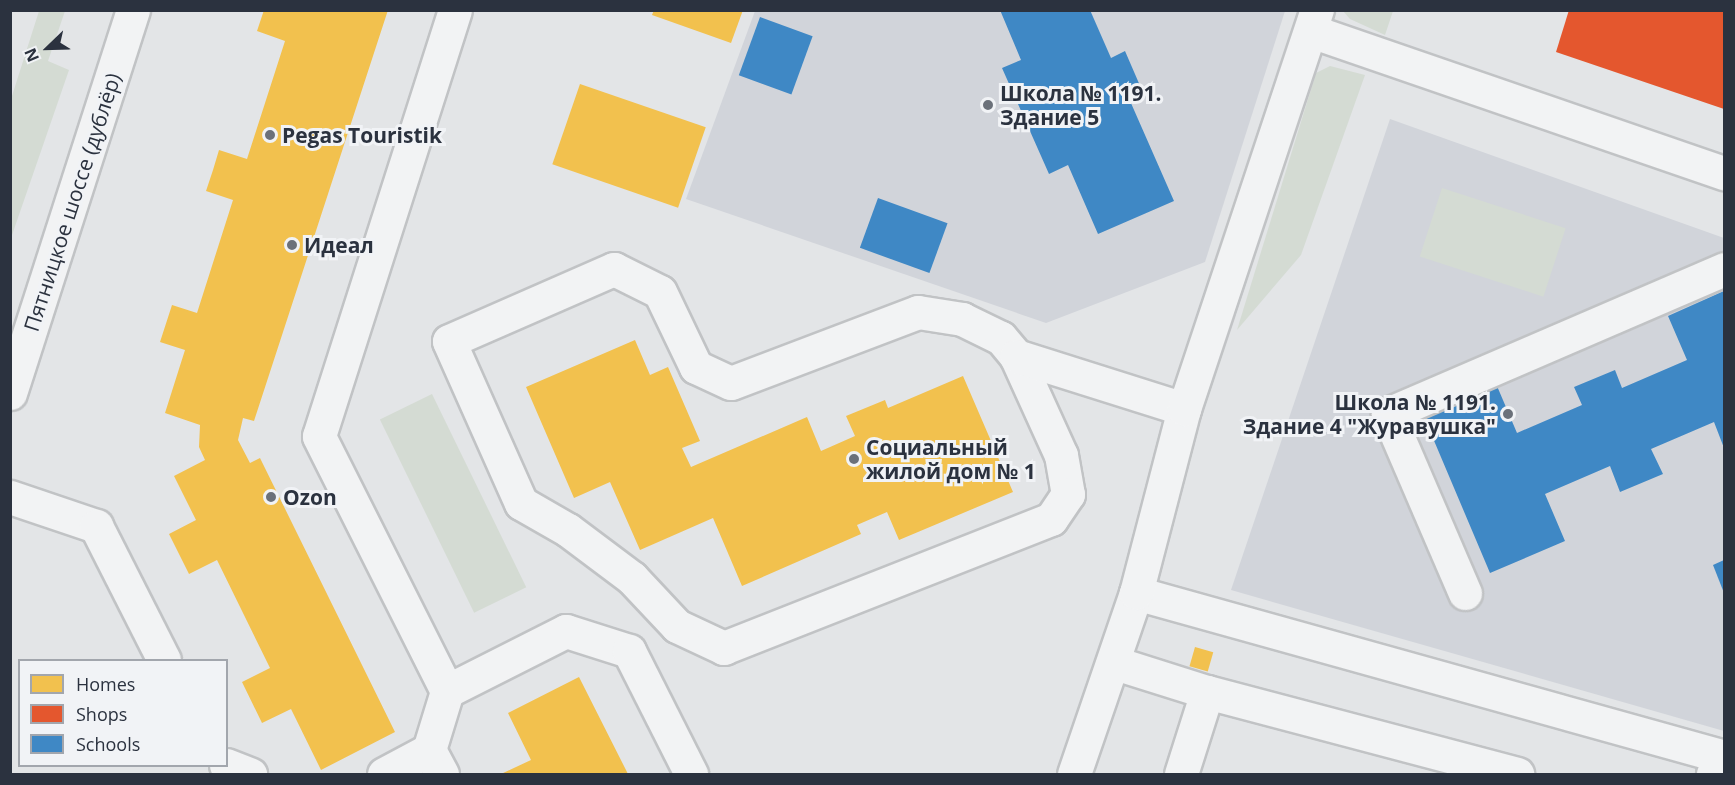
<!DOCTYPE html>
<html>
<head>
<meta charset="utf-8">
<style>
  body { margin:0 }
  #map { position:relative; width:1735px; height:785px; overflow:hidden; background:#e3e5e7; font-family:"Open Sans",sans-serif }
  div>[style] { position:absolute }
  .built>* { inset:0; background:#d1d4da }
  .green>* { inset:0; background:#d4dbd3; transform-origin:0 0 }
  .homes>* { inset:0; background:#f2c14e; transform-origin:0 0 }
  .shops>* { inset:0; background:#e4572e }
  .schools>* { inset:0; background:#3f88c5; transform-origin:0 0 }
  .roads { filter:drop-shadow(2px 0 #c1c3c5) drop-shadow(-2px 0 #c1c3c5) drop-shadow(0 2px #c1c3c5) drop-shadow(0 -2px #c1c3c5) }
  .minor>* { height:33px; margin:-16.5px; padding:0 16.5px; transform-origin:16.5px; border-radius:16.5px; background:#f2f3f4 }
  .dots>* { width:16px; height:16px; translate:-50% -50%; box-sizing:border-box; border:3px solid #f1f3f6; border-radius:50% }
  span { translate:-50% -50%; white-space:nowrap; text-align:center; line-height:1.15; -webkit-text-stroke:6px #f1f3f6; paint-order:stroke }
  .poi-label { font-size:21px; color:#2b323f; font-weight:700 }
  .left { translate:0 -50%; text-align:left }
  .right { translate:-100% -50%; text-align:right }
  .street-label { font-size:21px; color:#2b323f }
  .frame { position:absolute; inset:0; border:12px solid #2b323f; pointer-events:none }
  .legend { position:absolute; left:18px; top:659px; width:210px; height:108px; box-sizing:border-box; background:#f1f3f6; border:2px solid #a2a6ad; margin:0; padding:8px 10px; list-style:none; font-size:18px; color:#2b323f }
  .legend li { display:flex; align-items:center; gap:12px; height:30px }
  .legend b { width:30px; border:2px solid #a2a6ad }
  .north { position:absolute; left:18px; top:18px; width:60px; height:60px; -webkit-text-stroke:4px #f1f3f6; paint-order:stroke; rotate:247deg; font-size:16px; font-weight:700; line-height:24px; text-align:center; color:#2b323f }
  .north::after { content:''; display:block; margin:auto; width:21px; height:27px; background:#2b323f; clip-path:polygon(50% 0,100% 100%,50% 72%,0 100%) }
</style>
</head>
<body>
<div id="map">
  <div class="built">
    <div style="clip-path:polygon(755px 11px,1285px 11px,1205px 262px,1046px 323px,686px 199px)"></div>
    <div style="clip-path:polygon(1390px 119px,1724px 238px,1724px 731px,1231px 590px)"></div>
  </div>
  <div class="green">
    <div style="clip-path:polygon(39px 11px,65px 11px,48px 61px,69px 70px,11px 238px,11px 99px)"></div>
    <div style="clip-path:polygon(1343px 11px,1343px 10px,1393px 11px,1385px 35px,1350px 19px)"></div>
    <div style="clip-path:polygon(1330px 66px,1365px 75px,1301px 255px,1237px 330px,1316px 73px)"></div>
    <div style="left:1442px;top:188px;width:130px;height:72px;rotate:18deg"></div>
    <div style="left:432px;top:394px;width:215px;height:58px;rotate:64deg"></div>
  </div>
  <div class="homes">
    <div style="clip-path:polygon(264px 10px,388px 10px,254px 421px,243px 418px,238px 440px,250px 463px,260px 458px,395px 732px,321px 770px,291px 709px,262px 723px,242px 682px,270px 668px,217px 560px,189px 574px,169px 534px,196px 520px,174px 476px,205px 460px,199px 447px,200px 425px,165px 413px,185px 350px,160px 342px,172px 305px,197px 313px,233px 200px,206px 191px,213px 170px,219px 150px,247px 159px,285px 41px,257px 31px)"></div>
    <div style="clip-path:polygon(654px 10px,743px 10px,731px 43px,652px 15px)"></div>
    <div style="left:580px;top:84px;width:133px;height:85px;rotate:19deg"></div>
    <div style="clip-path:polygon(635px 340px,650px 375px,668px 367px,700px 441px,682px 448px,691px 467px,807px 417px,821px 451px,855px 436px,846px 416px,885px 400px,888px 408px,963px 376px,1013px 492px,899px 540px,887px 512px,857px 525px,861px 534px,742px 586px,713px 518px,640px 550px,610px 482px,574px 498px,526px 387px)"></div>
    <div style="left:1195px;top:647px;width:19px;height:20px;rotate:16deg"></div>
    <div style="clip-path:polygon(579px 677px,628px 774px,501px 774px,531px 760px,508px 713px)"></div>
  </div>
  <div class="shops">
    <div style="clip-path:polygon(1569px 10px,1724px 10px,1724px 109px,1556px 52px)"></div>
  </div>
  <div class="schools">
    <div style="clip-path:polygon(1000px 10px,1090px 10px,1111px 58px,1125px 51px,1141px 88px,1127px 94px,1174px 201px,1098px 234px,1068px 165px,1049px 174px,1002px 68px,1021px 60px)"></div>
    <div style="left:760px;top:17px;width:56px;height:62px;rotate:20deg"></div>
    <div style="left:878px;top:198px;width:74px;height:53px;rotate:20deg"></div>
    <div style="clip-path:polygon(1724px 291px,1724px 448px,1714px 422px,1651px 449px,1663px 474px,1620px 492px,1610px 466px,1545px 494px,1565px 541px,1490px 573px,1424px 417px,1497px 386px,1517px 433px,1582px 405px,1574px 387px,1615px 370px,1622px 388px,1687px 360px,1668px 316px)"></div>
    <div style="clip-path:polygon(1724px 560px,1724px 593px,1713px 565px)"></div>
  </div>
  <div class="roads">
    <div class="minor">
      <div style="left:1311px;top:31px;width:437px;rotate:19deg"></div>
      <div style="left:1016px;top:356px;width:109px;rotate:65.6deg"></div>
      <div style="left:1061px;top:455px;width:40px;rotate:80deg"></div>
      <div style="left:1068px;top:494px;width:30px;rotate:124deg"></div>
      <div style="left:1051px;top:519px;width:352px;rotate:158.5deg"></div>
      <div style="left:724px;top:648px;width:52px;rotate:-154.9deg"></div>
      <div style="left:677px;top:626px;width:66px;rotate:-133.2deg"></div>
      <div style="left:632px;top:578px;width:80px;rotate:-143.1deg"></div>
      <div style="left:568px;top:530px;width:54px;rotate:-150.1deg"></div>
      <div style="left:521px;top:503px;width:177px;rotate:-114deg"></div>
      <div style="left:449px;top:341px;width:180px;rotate:-23.6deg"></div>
      <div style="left:614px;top:269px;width:51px;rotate:26.6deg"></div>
      <div style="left:660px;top:292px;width:83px;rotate:64.4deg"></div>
      <div style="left:696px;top:367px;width:38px;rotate:25deg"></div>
      <div style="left:731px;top:383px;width:200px;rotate:-20.8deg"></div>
      <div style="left:918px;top:312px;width:45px;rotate:9deg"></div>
      <div style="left:962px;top:319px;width:43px;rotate:26deg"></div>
      <div style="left:1001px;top:338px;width:23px;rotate:50deg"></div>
      <div style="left:1016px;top:356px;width:176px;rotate:17.5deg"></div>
      <div style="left:10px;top:393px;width:402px;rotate:-72.2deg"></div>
      <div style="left:10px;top:497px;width:91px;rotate:18.6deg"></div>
      <div style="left:96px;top:526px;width:150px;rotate:63.1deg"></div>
      <div style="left:1136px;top:593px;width:607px;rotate:15.57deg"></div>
      <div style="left:1721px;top:756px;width:20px;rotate:114deg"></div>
      <div style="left:1465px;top:593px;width:195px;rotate:-113.3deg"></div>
      <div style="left:1388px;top:414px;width:366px;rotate:-23.3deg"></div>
      <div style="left:1115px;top:663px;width:96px;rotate:17.5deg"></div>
      <div style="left:447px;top:691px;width:285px;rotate:-116.7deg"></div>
      <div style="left:319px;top:436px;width:447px;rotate:-72.3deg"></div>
      <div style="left:226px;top:765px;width:26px;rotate:21deg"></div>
      <div style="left:384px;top:774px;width:51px;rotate:-28.1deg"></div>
      <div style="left:442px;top:774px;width:27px;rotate:-118deg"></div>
      <div style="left:429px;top:750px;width:62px;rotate:-73deg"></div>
      <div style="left:447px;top:691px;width:133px;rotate:-26.8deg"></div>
      <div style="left:566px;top:631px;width:66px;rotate:17.6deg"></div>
      <div style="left:629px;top:651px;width:138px;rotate:63.2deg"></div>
      <div style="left:1074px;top:774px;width:191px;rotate:-71.1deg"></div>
      <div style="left:1136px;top:593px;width:190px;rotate:-75.4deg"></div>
      <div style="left:1184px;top:409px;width:421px;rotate:-71.6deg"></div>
      <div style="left:1181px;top:774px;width:86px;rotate:-72.4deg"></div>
      <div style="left:1207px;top:692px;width:321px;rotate:14.8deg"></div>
    </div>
  </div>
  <div class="dots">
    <div style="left:988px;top:105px;background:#6b717a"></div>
    <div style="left:270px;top:135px;background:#6b717a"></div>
    <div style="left:292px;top:245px;background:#6b717a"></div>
    <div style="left:1508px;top:414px;background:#6b717a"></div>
    <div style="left:854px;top:459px;background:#6b717a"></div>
    <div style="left:271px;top:497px;background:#6b717a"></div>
  </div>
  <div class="poi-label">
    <span class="left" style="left:1000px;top:105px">Школа № 1191.<br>Здание 5</span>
    <span class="left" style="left:282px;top:135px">Pegas Touristik</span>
    <span class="left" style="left:304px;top:245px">Идеал</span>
    <span class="right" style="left:1496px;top:414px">Школа № 1191.<br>Здание 4 "Журавушка"</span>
    <span class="left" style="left:866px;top:459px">Социальный<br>жилой дом № 1</span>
    <span class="left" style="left:283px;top:497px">Ozon</span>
  </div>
  <div class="street-label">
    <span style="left:72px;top:202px;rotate:-72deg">Пятницкое шоссе (дублёр)</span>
  </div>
  <div class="frame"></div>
  <ul class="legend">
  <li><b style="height:16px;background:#f2c14e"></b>Homes</li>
  <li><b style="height:16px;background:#e4572e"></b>Shops</li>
  <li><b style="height:16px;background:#3f88c5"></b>Schools</li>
  </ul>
  <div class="north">N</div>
</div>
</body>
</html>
